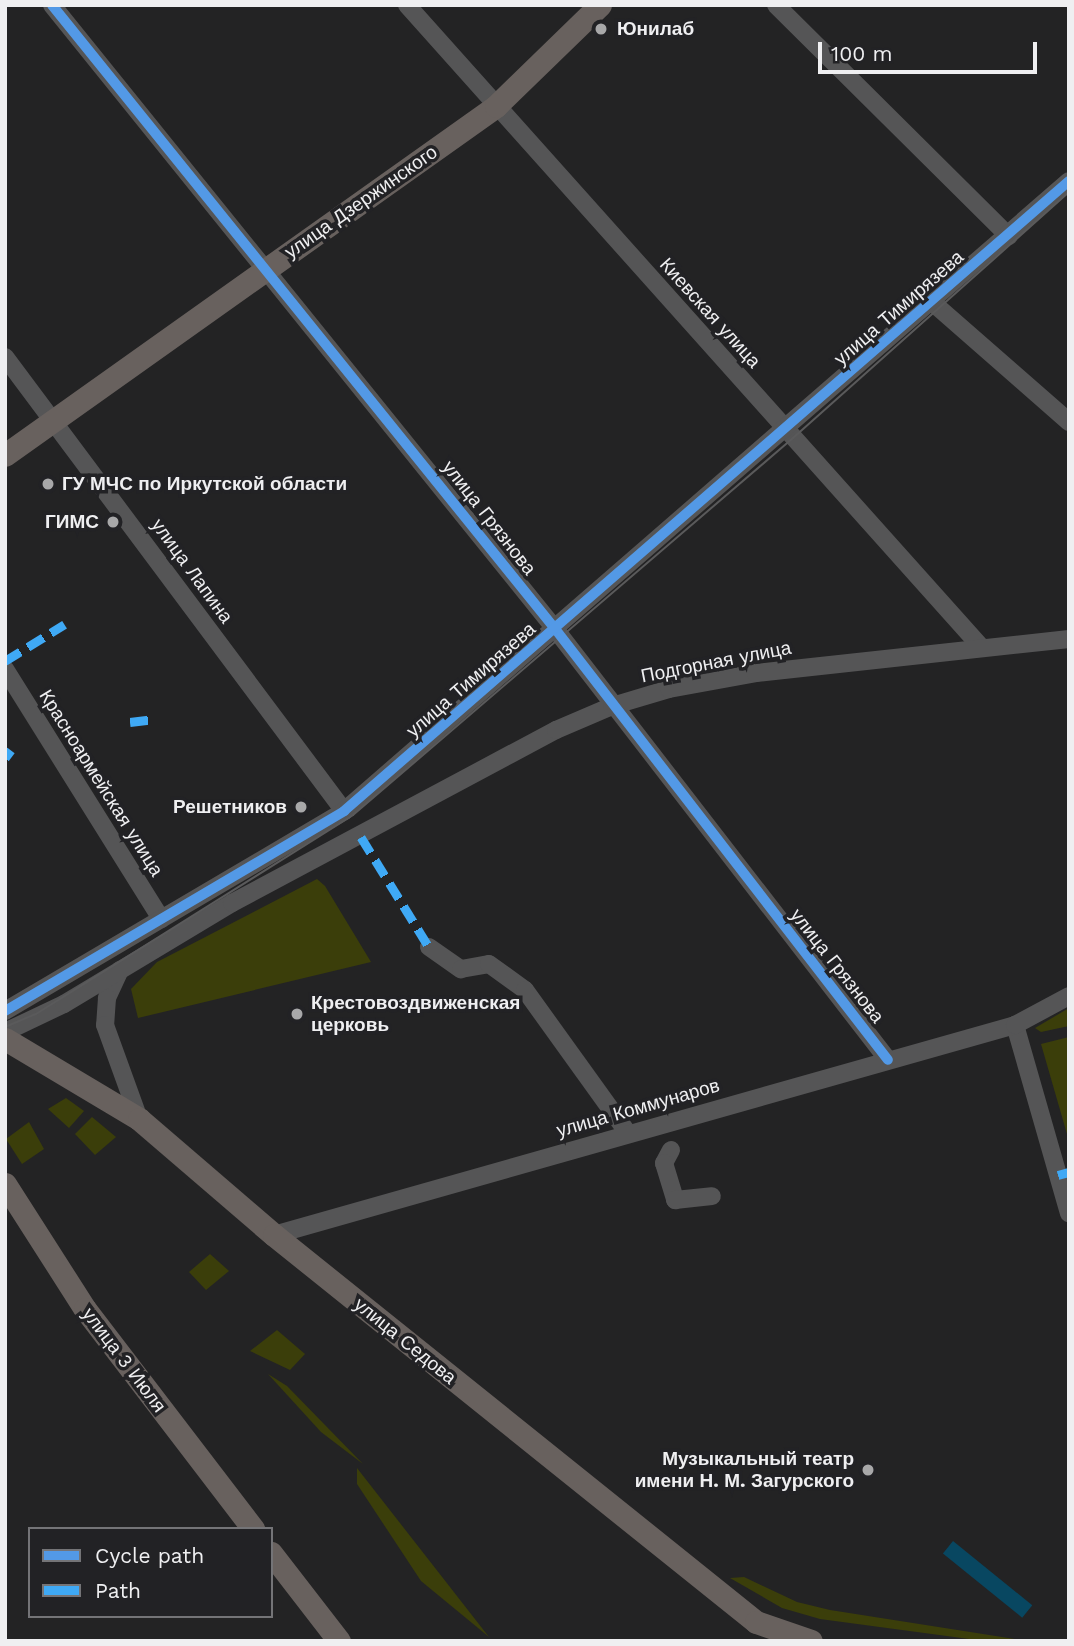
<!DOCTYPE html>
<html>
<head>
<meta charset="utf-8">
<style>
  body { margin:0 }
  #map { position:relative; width:1074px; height:1646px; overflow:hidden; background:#232324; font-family:"Work Sans",sans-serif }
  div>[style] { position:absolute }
  .green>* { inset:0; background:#3b3e0a }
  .water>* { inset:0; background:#084761; transform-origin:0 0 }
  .minor>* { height:18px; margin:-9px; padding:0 9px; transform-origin:9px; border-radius:9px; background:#555556 }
  .major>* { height:23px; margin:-11.5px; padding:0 11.5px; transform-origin:11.5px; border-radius:11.5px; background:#68615e }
  .tram>* { height:2px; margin:-1px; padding:0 1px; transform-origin:1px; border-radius:1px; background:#5a5a5b }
  .quiet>* { height:9px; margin-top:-4.5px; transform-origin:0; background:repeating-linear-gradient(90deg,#3fa9f5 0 18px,transparent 0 27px) }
  .cycleway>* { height:10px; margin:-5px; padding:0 5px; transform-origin:5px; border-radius:5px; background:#5399e6 }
  .dots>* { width:19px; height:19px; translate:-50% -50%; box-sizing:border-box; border:4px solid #222225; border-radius:50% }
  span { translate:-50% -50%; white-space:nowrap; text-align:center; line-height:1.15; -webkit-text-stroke:7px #222225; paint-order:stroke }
  .poi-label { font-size:19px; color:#efeff1; font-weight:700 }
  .left { translate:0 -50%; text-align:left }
  .right { translate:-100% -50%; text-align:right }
  .street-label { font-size:19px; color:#efeff1 }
  .frame { position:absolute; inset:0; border:7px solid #efeff1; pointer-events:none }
  .legend { position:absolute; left:28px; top:1527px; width:245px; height:91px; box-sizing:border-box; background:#222225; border:2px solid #747477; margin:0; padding:9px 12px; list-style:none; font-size:21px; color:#efeff1 }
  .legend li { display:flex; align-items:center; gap:14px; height:35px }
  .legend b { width:35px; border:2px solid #747477 }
  .scale { position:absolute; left:818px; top:42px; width:219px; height:32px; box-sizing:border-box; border:4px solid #efeff1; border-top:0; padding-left:9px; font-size:21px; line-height:24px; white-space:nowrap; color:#efeff1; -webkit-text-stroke:5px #222225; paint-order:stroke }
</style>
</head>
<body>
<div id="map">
  <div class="green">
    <div style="clip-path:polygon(317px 879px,325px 886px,371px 962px,138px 1018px,131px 989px,157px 962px)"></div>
    <div style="clip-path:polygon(1069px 1008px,1069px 1026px,1041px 1032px,1035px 1028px)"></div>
    <div style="clip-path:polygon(1069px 1037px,1069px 1141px,1041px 1044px)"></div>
    <div style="clip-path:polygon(66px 1098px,84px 1111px,69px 1128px,48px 1109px)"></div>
    <div style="clip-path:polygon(92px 1117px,116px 1137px,95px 1155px,75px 1134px)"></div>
    <div style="clip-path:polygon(29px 1122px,44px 1149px,22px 1164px,6px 1139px)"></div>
    <div style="clip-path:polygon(210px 1254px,229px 1271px,206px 1290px,189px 1272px)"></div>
    <div style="clip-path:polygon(277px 1330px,305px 1354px,290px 1370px,250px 1351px)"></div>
    <div style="clip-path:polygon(268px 1374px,287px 1386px,363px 1464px,321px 1432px)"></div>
    <div style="clip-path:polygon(357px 1468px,489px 1637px,421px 1581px,357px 1484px)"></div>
    <div style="clip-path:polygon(744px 1577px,797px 1602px,830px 1610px,1028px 1641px,984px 1641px,820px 1619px,782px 1608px,730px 1578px)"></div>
  </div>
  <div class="water">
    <div style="left:953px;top:1541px;width:102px;height:16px;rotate:39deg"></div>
  </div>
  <div class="minor">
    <div style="left:52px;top:5px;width:803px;rotate:51.12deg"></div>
    <div style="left:556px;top:630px;width:543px;rotate:52.33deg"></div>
    <div style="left:407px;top:5px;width:861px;rotate:48.2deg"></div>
    <div style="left:776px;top:5px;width:328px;rotate:44.8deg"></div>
    <div style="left:932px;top:302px;width:182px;rotate:41.2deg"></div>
    <div style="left:5px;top:357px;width:567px;rotate:53.25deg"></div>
    <div style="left:5px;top:669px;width:295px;rotate:58deg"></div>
    <div style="left:429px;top:947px;width:39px;rotate:35deg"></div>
    <div style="left:461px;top:969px;width:28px;rotate:-10deg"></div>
    <div style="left:489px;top:964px;width:44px;rotate:35.8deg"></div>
    <div style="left:525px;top:990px;width:175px;rotate:54.3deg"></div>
    <div style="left:120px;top:970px;width:31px;rotate:115deg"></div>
    <div style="left:107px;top:998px;width:27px;rotate:94deg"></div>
    <div style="left:105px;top:1025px;width:100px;rotate:70.1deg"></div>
    <div style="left:5px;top:1011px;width:394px;rotate:-30.5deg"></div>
    <div style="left:344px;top:811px;width:960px;rotate:-40.99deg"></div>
    <div style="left:1015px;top:1025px;width:196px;rotate:74deg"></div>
    <div style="left:5px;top:1032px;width:65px;rotate:-25.4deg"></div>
    <div style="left:64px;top:1004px;width:196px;rotate:-31deg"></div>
    <div style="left:232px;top:903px;width:367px;rotate:-28.1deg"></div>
    <div style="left:556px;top:730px;width:61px;rotate:-23.2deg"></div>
    <div style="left:612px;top:706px;width:59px;rotate:-16.6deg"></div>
    <div style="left:669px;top:689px;width:88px;rotate:-10.4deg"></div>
    <div style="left:756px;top:673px;width:315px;rotate:-6.2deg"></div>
    <div style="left:671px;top:1150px;width:15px;rotate:118deg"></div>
    <div style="left:664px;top:1163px;width:39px;rotate:73deg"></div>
    <div style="left:675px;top:1200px;width:37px;rotate:-6deg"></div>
    <div style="left:274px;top:1235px;width:770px;rotate:-15.82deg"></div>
    <div style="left:1015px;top:1025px;width:61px;rotate:-28.2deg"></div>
  </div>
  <div class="major">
    <div style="left:5px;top:455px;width:602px;rotate:-35.4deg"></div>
    <div style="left:496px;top:106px;width:145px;rotate:-44.2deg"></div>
    <div style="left:5px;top:1039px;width:156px;rotate:30.8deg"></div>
    <div style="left:139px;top:1119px;width:178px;rotate:40.7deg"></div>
    <div style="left:274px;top:1235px;width:618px;rotate:38.76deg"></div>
    <div style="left:756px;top:1622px;width:58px;rotate:19.1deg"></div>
    <div style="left:5px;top:1184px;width:148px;rotate:57.4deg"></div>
    <div style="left:85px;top:1309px;width:277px;rotate:52.6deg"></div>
    <div style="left:271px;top:1553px;width:111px;rotate:52.3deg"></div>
  </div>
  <div class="tram">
    <div style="left:5px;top:1027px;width:34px;rotate:-23deg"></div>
    <div style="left:36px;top:1014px;width:374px;rotate:-32.1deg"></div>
    <div style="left:353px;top:815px;width:579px;rotate:-40.59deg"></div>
    <div style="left:793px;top:438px;width:370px;rotate:-41.7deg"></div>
  </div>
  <div class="quiet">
    <div style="left:5px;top:661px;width:70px;rotate:-31.7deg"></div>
    <div style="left:130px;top:722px;width:23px;rotate:-7deg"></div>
    <div style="left:5px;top:758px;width:10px;rotate:-53deg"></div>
    <div style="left:361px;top:837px;width:129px;rotate:58.3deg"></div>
    <div style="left:1058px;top:1175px;width:11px;rotate:-15deg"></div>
  </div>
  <div class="cycleway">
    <div style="left:52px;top:5px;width:803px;rotate:51.12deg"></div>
    <div style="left:556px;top:630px;width:543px;rotate:52.33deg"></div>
    <div style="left:5px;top:1011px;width:394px;rotate:-30.5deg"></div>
    <div style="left:344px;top:811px;width:960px;rotate:-40.99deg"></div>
  </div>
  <div class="dots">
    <div style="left:601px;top:29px;background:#a8a8a9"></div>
    <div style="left:48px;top:484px;background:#a8a8a9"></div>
    <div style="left:113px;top:522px;background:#a8a8a9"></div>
    <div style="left:301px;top:807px;background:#a8a8a9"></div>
    <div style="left:297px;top:1014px;background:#a8a8a9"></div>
    <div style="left:868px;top:1470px;background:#a8a8a9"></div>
  </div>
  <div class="poi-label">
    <span class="left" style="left:617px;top:29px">Юнилаб</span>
    <span class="left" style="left:62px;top:484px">ГУ МЧС по Иркутской области</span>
    <span class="right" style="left:99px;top:522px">ГИМС</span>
    <span class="right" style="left:287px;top:807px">Решетников</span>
    <span class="left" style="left:311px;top:1014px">Крестовоздвиженская<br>церковь</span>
    <span class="right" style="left:854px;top:1470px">Музыкальный театр<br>имени Н. М. Загурского</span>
  </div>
  <div class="street-label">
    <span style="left:361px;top:202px;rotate:-35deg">улица Дзержинского</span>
    <span style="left:899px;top:308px;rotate:-41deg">улица Тимирязева</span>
    <span style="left:710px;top:313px;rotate:48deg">Киевская улица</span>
    <span style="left:489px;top:518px;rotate:52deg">улица Грязнова</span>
    <span style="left:192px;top:571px;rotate:54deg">улица Лапина</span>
    <span style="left:716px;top:662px;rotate:-11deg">Подгорная улица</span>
    <span style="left:471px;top:680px;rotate:-41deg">улица Тимирязева</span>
    <span style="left:101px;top:783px;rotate:58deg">Красноармейская улица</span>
    <span style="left:837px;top:966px;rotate:52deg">улица Грязнова</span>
    <span style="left:638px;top:1108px;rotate:-16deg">улица Коммунаров</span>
    <span style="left:405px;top:1341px;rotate:39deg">улица Седова</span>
    <span style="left:124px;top:1360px;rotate:53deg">улица 3 Июля</span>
  </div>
  <div class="frame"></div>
  <ul class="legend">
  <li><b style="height:9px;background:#5399e6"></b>Cycle path</li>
  <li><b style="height:9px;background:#3fa9f5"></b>Path</li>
  </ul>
  <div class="scale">100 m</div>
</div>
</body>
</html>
